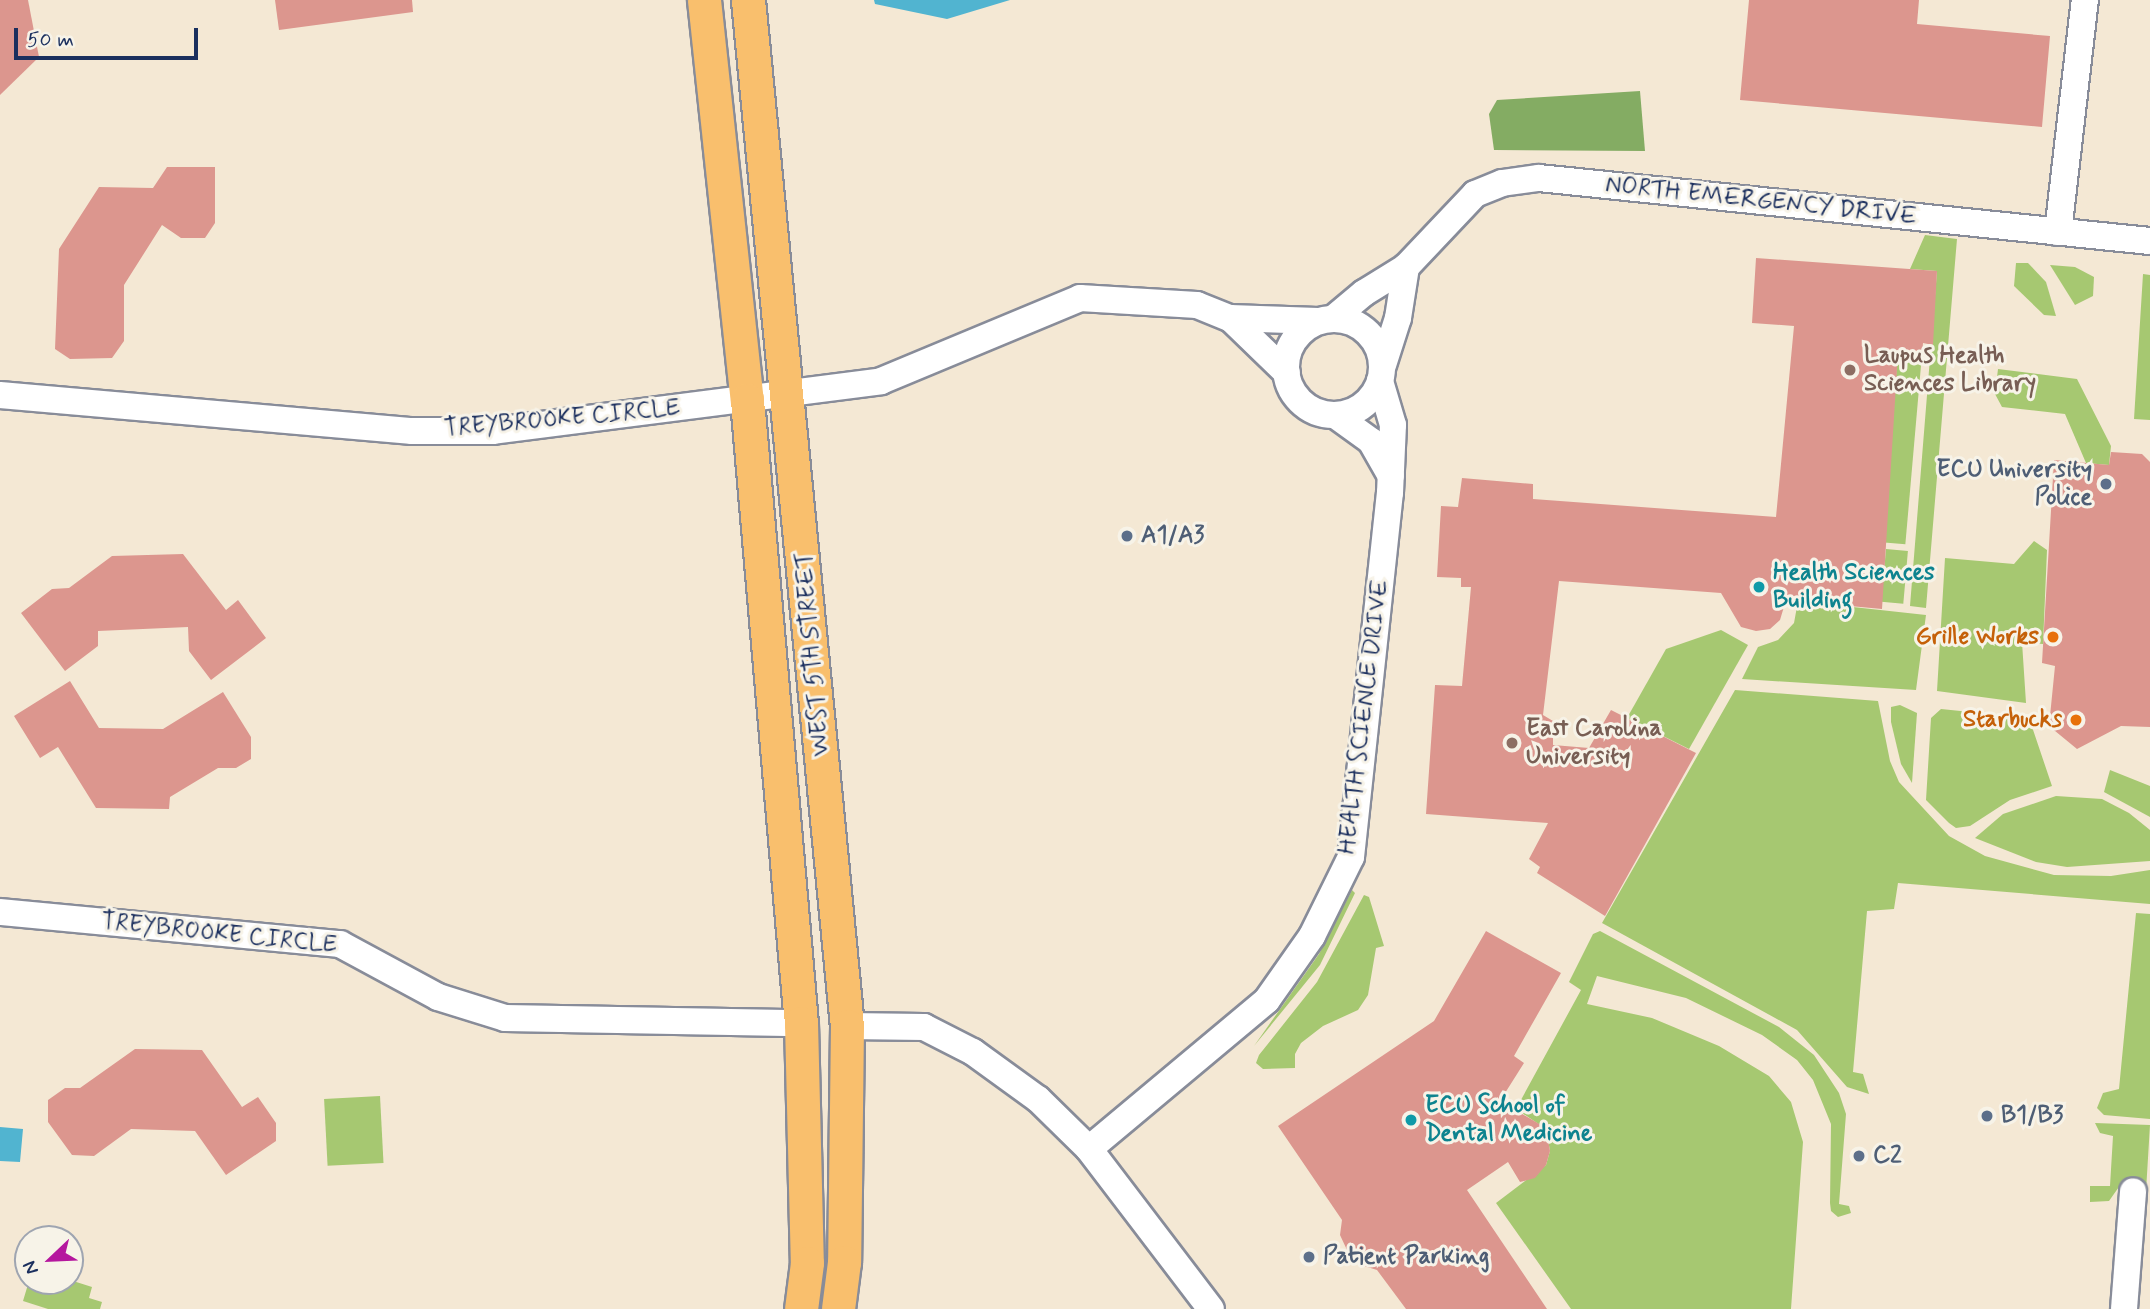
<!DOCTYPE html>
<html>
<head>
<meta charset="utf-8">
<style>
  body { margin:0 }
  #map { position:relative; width:2150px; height:1309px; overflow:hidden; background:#f4e8d4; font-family:Mynerve,sans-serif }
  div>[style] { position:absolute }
  .green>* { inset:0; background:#a6c871; transform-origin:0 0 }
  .forest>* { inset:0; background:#84ac63 }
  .water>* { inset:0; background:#51b4d0 }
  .building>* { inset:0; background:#dc968e }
  .roads { filter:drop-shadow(2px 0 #888c99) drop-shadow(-2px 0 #888c99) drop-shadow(0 2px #888c99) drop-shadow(0 -2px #888c99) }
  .minor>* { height:26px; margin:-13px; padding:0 13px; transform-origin:13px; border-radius:13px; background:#fff }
  .minor>.ring { margin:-13px; padding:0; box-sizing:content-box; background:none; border:26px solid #fff; border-radius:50% }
  .major>* { height:33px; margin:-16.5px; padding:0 16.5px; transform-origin:16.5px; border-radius:16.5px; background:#f9bf6d }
  .dots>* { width:19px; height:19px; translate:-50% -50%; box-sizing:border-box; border:4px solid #f7f3e8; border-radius:50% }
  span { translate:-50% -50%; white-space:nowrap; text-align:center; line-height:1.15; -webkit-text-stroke:6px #f7f3e8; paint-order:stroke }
  .street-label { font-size:24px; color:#1b2f5e }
  .education-label { font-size:24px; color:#785e54; font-weight:700 }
  .left { translate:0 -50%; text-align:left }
  .service-label { font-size:24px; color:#4e5e75; font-weight:700 }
  .right { translate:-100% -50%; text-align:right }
  .culture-label { font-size:24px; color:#0d838f; font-weight:700 }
  .food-label { font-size:24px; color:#c56008; font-weight:700 }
  .north { position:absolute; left:14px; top:1225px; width:70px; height:70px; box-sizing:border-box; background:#f7f3e8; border:2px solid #9fa5b1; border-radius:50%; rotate:247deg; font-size:19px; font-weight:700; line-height:28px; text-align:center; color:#1b2f5e }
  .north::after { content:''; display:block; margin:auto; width:24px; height:32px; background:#b5179e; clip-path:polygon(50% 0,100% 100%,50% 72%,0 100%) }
  .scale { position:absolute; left:14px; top:28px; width:184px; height:32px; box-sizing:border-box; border:4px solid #1b2f5e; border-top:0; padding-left:9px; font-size:21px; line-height:24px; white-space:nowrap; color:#1b2f5e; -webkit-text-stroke:5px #f7f3e8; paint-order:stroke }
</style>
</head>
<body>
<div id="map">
  <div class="green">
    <div style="clip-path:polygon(1925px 235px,1957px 239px,1926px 608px,1910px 606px,1937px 271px,1910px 269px)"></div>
    <div style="clip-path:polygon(2016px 263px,2028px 263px,2046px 282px,2056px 316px,2044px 315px,2014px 286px)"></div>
    <div style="clip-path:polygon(2050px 265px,2075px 267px,2094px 277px,2093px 296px,2075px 305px)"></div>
    <div style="clip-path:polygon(2143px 274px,2150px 275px,2150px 434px,2150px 420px,2134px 419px)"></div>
    <div style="left:1898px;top:353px;width:24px;height:190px;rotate:5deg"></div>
    <div style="clip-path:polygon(1998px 369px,2077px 379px,2111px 446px,2109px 465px,2086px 463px,2065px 414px,2002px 407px,1995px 394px)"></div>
    <div style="clip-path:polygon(2034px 541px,2047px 550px,2043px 644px,2022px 642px,2026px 703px,1937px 691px,1945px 558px,2014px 564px)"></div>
    <div style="left:1886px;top:549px;width:22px;height:53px;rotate:5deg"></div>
    <div style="clip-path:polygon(1798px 601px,1926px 615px,1916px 690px,1742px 679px,1758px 647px,1778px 640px,1794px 623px)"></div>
    <div style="clip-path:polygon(1721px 630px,1748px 645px,1689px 749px,1627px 718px,1666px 649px)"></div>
    <div style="clip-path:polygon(1735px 690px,1878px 701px,1890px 761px,1899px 782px,1949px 836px,1985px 856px,2054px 875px,2111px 876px,2150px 870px,2150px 904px,1898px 883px,1894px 909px,1867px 911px,1853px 1072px,1863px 1074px,1869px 1094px,1847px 1087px,1797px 1030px,1602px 923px)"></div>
    <div style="clip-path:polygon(1900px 705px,1917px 713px,1912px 783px,1901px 764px,1891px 722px,1891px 707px)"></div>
    <div style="clip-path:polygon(1941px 709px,2029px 718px,2052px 786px,2010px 800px,1970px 826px,1956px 828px,1949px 823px,1926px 800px,1931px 718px)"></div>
    <div style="clip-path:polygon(2110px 770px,2150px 786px,2150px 817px,2104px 792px)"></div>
    <div style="clip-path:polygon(2056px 796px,2102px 799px,2129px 813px,2150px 830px,2150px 861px,2067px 867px,2036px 862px,1975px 838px,2003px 814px)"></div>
    <div style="clip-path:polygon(1352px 890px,1355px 893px,1320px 965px,1254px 1046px,1319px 954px)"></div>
    <div style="clip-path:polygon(1364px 895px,1369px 897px,1384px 946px,1376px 948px,1368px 995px,1358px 1010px,1323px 1026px,1301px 1043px,1295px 1054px,1295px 1068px,1263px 1069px,1256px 1063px,1259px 1055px,1317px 982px)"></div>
    <div style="clip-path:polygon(2136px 913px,2150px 914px,2150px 1119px,2104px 1115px,2097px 1108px,2103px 1093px,2119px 1089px)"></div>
    <div style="clip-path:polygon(1600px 931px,1779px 1027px,1814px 1055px,1839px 1093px,1846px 1114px,1839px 1204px,1849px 1206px,1851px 1213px,1838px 1217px,1831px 1211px,1830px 1203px,1831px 1124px,1813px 1080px,1797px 1060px,1762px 1035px,1686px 998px,1597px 976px,1587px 1004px,1652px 1018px,1719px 1046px,1769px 1076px,1791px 1102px,1803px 1142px,1791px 1309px,1571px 1309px,1496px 1203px,1546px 1165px,1550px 1151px,1546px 1129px,1516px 1109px,1581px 990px,1569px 982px,1593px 934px)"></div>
    <div style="left:380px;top:1096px;width:67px;height:56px;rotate:87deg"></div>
    <div style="clip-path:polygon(2095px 1123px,2150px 1125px,2146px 1191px,2121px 1184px,2109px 1201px,2090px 1202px,2090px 1186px,2110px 1186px,2113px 1136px,2100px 1133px)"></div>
    <div style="clip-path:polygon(70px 1280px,92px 1287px,89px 1298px,102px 1302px,100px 1309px,48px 1309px,23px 1301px,29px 1281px)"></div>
  </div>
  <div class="forest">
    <div style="clip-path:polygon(1640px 91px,1645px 151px,1494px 150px,1489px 114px,1497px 100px)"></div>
  </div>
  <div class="water">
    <div style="clip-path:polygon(874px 0,1010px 0,947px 19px,875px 4px)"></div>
    <div style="clip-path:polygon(0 1127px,23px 1129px,20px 1162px,0 1161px)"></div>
  </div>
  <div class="building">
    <div style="clip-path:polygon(0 0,28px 0,39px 57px,0 95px)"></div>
    <div style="clip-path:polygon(275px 0,412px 0,413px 12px,279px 30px)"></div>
    <div style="clip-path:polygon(1749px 0,1919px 0,1917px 24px,2050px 36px,2042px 127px,1740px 100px)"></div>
    <div style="clip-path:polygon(167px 167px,215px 167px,215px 223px,205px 238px,181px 238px,162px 225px,124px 285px,124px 341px,112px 358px,70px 359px,55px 349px,59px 249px,99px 187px,153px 188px)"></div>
    <div style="clip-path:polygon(1756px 258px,1937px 271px,1933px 345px,1923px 343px,1922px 355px,1898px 353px,1882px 609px,1786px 600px,1780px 620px,1770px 629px,1756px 631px,1741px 627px,1721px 593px,1559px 581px,1543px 715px,1553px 721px,1553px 745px,1589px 748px,1611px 710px,1696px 753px,1605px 916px,1537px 873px,1540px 867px,1529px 859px,1548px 823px,1426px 814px,1435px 685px,1462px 686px,1471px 587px,1461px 587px,1461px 578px,1437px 577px,1441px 506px,1458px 507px,1462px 478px,1533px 484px,1533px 499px,1776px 517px,1794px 326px,1752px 323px)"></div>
    <div style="clip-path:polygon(2111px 452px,2142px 454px,2150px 462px,2150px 727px,2121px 726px,2077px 749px,2049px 726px,2055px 666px,2042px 663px,2054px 460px,2109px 465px)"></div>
    <div style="clip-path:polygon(183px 554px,226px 610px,238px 600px,266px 638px,211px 680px,189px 651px,188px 627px,98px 631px,98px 646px,65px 671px,21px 613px,52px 589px,69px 588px,112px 556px)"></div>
    <div style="clip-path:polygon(70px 681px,99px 728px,163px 729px,223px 692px,251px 737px,251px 759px,236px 768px,218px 768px,170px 797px,169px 809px,96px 808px,58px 747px,40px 758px,14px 716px)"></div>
    <div style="clip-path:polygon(1486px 931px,1561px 973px,1514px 1056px,1524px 1063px,1500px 1101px,1546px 1128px,1550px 1151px,1546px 1165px,1535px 1178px,1520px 1182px,1508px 1162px,1467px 1190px,1547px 1309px,1406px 1309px,1377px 1270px,1361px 1265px,1347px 1250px,1340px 1235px,1342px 1220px,1278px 1126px,1434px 1021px)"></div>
    <div style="clip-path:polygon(135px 1049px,202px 1050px,242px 1107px,258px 1097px,276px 1123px,276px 1141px,226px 1175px,195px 1131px,131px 1129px,94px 1156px,72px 1155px,48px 1122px,48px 1100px,65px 1088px,80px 1088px)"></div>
  </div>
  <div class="roads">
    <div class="minor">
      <div style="left:2058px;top:232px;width:234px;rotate:-83.4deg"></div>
      <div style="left:1230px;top:318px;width:79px;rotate:44deg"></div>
      <div style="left:1334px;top:318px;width:39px;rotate:-40deg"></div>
      <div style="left:1364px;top:293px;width:49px;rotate:-31.8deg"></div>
      <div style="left:1406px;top:267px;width:100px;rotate:-46.6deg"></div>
      <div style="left:1475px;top:194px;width:29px;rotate:-22deg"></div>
      <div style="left:1502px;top:183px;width:37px;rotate:-8deg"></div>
      <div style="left:1539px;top:178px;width:614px;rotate:5.89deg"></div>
      <div class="ring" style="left:1286px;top:319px;width:70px;height:70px"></div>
      <div style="left:1383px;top:365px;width:49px;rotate:-72.3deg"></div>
      <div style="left:1398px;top:318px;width:52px;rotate:-81.1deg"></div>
      <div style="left:0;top:395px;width:414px;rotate:5deg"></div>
      <div style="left:412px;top:431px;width:81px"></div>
      <div style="left:493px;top:431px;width:391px;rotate:-7.3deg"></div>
      <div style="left:881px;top:381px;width:216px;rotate:-22.6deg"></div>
      <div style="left:1080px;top:298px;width:117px;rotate:3.4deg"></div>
      <div style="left:1197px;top:305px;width:35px;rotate:22deg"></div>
      <div style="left:1230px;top:318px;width:88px;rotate:2deg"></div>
      <div style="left:1335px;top:415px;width:44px;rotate:35.8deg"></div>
      <div style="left:1371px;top:441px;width:40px;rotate:60.3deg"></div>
      <div style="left:0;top:912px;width:342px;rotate:5.4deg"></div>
      <div style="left:340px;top:944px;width:111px;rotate:28.4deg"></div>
      <div style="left:438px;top:997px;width:70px;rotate:17.4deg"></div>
      <div style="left:505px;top:1018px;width:296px;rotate:1deg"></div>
      <div style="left:847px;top:1026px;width:77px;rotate:0.7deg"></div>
      <div style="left:924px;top:1027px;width:55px;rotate:27deg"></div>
      <div style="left:973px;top:1052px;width:80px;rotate:35.9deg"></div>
      <div style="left:1038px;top:1099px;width:71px;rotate:44.4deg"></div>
      <div style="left:1089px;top:1149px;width:201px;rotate:52.7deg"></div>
      <div style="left:1089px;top:1149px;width:232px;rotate:-39.9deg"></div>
      <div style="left:1267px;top:1000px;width:78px;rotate:-54.9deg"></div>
      <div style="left:1312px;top:936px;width:88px;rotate:-63.7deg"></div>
      <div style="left:1351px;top:857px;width:366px;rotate:-83.9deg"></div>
      <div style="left:1390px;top:493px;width:68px;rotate:-87.5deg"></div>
      <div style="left:1393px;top:425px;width:46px;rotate:-106.5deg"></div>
      <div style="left:2124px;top:1309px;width:118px;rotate:-85.6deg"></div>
    </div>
    <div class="major">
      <div style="left:704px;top:0;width:402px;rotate:83.9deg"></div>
      <div style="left:747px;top:400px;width:625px;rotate:85.05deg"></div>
      <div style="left:801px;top:1023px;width:240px;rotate:88.6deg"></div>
      <div style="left:807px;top:1263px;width:46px;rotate:97.4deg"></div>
      <div style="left:748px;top:0;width:1031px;rotate:84.49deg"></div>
      <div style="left:847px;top:1026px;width:236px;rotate:90.7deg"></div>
      <div style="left:844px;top:1262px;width:47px;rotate:97.3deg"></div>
    </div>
  </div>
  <div class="dots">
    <div style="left:1850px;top:370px;background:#8d6e63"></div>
    <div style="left:2106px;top:484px;background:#5c6f8a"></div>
    <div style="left:1127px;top:536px;background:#5c6f8a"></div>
    <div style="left:1759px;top:587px;background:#0f9aa8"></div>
    <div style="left:2053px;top:637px;background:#e8710a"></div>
    <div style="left:2076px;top:720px;background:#e8710a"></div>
    <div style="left:1512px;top:743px;background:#8d6e63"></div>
    <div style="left:1987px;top:1116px;background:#5c6f8a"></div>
    <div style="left:1411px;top:1120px;background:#0f9aa8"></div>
    <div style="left:1859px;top:1156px;background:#5c6f8a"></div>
    <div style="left:1309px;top:1257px;background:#5c6f8a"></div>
  </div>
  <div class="street-label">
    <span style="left:1761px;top:201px;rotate:6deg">NORTH EMERGENCY DRIVE</span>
    <span style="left:562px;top:419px;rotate:-5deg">TREYBROOKE CIRCLE</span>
    <span style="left:813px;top:654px;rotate:-95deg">WEST 5TH STREET</span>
    <span style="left:1364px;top:717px;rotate:-83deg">HEALTH SCIENCE DRIVE</span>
    <span style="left:219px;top:934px;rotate:6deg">TREYBROOKE CIRCLE</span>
  </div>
  <div class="education-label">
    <span class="left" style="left:1864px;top:370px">Laupus Health<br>Sciences Library</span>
    <span class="left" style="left:1526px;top:743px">East Carolina<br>University</span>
  </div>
  <div class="service-label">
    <span class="right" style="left:2092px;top:484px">ECU University<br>Police</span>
    <span class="left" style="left:1141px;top:536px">A1/A3</span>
    <span class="left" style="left:2001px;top:1116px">B1/B3</span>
    <span class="left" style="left:1873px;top:1156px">C2</span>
    <span class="left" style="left:1323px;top:1257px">Patient Parking</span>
  </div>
  <div class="culture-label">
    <span class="left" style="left:1773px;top:587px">Health Sciences<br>Building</span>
    <span class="left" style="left:1425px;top:1120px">ECU School of<br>Dental Medicine</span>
  </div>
  <div class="food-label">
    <span class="right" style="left:2039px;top:637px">Grille Works</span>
    <span class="right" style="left:2062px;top:720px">Starbucks</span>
  </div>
  <div class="north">N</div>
  <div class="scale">50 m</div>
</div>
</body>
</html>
